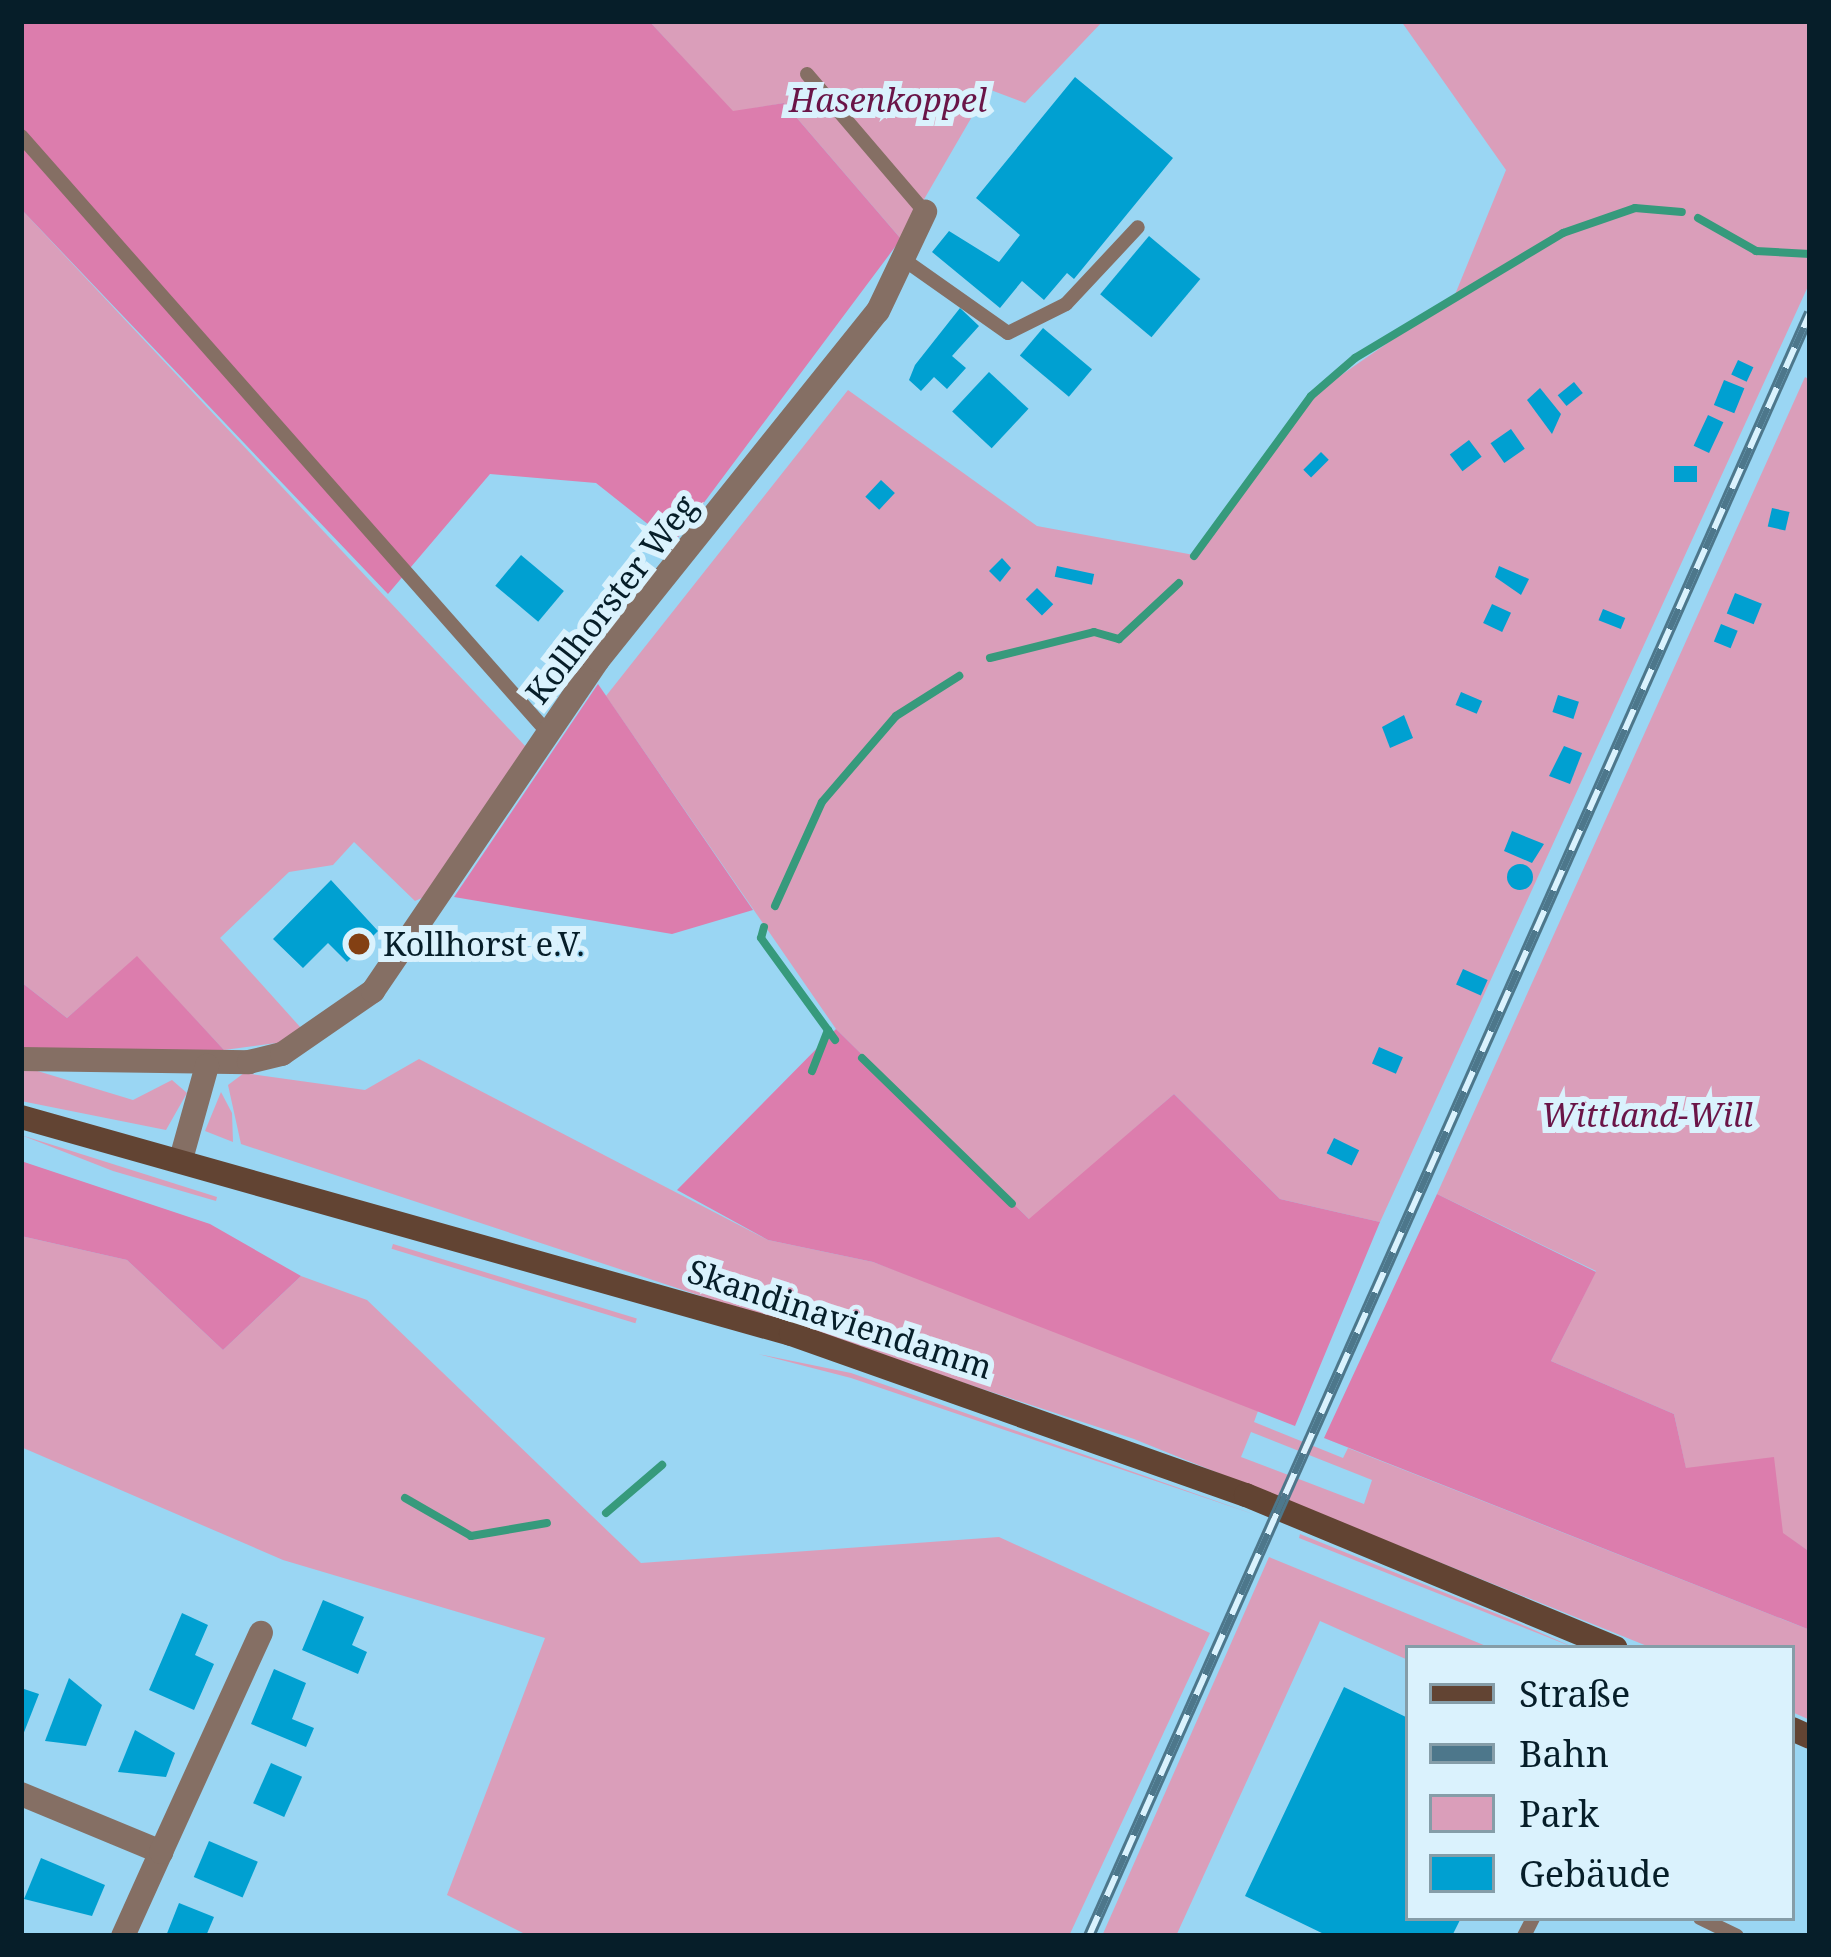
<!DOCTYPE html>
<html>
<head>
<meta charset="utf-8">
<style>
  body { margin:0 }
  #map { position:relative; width:1831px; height:1957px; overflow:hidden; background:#9ad6f3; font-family:"Noto Serif",serif }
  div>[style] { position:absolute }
  .green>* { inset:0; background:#da9eba; transform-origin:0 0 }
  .forest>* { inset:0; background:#dc7dad }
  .stream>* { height:8px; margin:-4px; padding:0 4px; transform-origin:4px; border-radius:4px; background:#369a7c }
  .building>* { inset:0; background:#00a0d1; transform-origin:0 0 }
  .round { border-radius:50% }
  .service>* { height:14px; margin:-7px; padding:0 7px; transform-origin:7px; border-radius:7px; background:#856f64 }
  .minor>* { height:24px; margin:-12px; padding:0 12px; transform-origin:12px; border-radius:12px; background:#856f64 }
  .secondary>* { height:24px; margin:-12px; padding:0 12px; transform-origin:12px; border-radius:12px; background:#624433 }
  .rail>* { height:12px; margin-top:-6px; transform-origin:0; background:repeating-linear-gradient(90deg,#daf2fd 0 22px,#4d778b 0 44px); box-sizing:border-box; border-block:3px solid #4d778b }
  .dots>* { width:33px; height:33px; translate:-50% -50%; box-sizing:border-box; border:6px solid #daf2fd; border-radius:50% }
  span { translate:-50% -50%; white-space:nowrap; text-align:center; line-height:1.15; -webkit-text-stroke:12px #daf2fd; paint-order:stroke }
  .park-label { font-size:33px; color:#6a1548; font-style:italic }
  .street-label { font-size:33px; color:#061e29 }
  .poi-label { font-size:33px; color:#061e29 }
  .left { translate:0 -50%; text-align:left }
  .frame { position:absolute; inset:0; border:24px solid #061e29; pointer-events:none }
  .legend { position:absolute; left:1405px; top:1645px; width:390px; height:276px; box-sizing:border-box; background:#daf2fd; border:3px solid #859da8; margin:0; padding:15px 21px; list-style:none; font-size:36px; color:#061e29 }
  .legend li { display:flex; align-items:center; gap:24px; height:60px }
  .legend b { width:60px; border:3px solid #859da8 }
</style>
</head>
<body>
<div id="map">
  <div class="green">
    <div style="clip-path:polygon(649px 21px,1103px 21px,1025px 103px,988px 89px,901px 239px,784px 103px,733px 112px)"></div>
    <div style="clip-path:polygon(1401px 21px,1810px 21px,1810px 282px,1380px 1222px,1280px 1199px,1174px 1094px,1030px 1220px,836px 1029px,606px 696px,848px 390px,1037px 526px,1194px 555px,1311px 396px,1454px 297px,1506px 170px)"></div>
    <div style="clip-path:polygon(21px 209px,526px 747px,433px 893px,415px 901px,354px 842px,333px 865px,289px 872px,220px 938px,301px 1028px,284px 1042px,224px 1050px,137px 957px,67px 1018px,21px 982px)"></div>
    <div style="clip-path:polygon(1805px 377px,1810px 380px,1810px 1552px,1686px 1469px,1674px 1414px,1551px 1361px,1596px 1271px,1437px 1194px)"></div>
    <div style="clip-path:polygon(evenodd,419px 1059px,768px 1240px,873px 1262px,1043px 1324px,1258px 1411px,1254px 1422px,1343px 1458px,1348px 1448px,1810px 1630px,1810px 1720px,1792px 1712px,1792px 1648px,1652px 1648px,1134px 1439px,241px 1144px,228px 1085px,244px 1073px,365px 1090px,419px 1059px,1251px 1432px,1372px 1480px,1364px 1504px,1241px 1457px,1251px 1432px)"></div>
    <div style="clip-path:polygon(21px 1066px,133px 1100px,172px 1080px,187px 1093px,166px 1130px,21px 1101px)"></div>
    <div style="clip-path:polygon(221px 1092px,232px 1113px,233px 1142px,205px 1131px)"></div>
    <div style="clip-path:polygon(21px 1135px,217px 1197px,216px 1201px,113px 1171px)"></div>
    <div style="clip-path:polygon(21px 1236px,127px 1260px,223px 1350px,301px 1276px,367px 1300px,641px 1563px,999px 1537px,1210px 1633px,1069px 1936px,529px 1936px,447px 1895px,545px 1638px,283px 1560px,21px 1447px)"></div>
    <div style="left:393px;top:1244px;width:255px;height:5px;rotate:17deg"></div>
    <div style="clip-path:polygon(758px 1354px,851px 1373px,1256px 1515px,851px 1378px)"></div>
    <div style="clip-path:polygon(1300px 1534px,1507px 1618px,1575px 1648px,1299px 1538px)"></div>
    <div style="clip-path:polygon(1269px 1557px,1491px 1648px,1408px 1648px,1408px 1660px,1320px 1621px,1176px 1936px,1102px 1936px)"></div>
  </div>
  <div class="forest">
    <div style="clip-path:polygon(21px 21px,649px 21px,733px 111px,784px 103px,901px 239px,673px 544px,596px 483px,490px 474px,388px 594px,21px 209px)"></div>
    <div style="clip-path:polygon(598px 684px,753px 910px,672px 934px,454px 897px)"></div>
    <div style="clip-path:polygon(137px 956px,224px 1050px,21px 1050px,21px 982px,67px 1018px)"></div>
    <div style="clip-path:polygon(836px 1029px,1029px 1219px,1174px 1094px,1280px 1199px,1380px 1222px,1295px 1426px,873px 1262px,768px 1240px,677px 1190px)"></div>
    <div style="clip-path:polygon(21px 1161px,210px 1224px,301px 1276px,223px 1350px,127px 1260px,21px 1236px)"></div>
    <div style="clip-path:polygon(1437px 1194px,1596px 1272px,1551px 1361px,1674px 1414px,1686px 1468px,1774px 1457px,1783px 1533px,1810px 1552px,1810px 1630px,1324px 1438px)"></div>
  </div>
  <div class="stream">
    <div style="left:1698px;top:218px;width:67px;rotate:29.6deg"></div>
    <div style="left:1756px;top:251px;width:54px;rotate:3.2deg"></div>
    <div style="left:1194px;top:556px;width:198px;rotate:-53.8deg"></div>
    <div style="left:1311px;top:396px;width:58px;rotate:-40.8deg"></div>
    <div style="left:1355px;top:358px;width:243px;rotate:-31deg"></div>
    <div style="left:1563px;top:233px;width:76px;rotate:-19.1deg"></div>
    <div style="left:1635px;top:208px;width:47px;rotate:4.9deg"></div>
    <div style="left:990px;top:658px;width:107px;rotate:-14deg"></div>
    <div style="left:1094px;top:632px;width:26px;rotate:16deg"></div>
    <div style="left:1119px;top:639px;width:82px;rotate:-43deg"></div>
    <div style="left:775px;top:906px;width:114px;rotate:-65.7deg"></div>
    <div style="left:822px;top:802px;width:113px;rotate:-49.3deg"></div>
    <div style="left:896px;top:716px;width:75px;rotate:-32.4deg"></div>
    <div style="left:764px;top:927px;width:11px;rotate:105deg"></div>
    <div style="left:761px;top:938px;width:126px;rotate:54deg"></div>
    <div style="left:862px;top:1058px;width:209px;rotate:44.2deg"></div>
    <div style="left:812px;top:1071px;width:44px;rotate:-68.7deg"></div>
    <div style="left:405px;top:1498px;width:76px;rotate:29.9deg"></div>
    <div style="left:471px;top:1536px;width:77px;rotate:-9.7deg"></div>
    <div style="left:606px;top:1513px;width:74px;rotate:-40.6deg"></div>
  </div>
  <div class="building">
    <div style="clip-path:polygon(1075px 77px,1173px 158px,1074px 279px,1067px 273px,1044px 300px,1022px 281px,1000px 308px,932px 252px,949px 231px,999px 262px,1020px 235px,976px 198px)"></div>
    <div style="left:1149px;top:236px;width:67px;height:76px;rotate:40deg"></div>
    <div style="clip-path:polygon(960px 308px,979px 326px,952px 356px,966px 368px,947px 389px,934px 377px,921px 391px,909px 380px,915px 365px)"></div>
    <div style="left:1043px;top:328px;width:64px;height:36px;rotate:40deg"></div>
    <div style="left:1738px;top:360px;width:17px;height:16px;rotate:25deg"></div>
    <div style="left:989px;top:372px;width:54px;height:54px;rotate:43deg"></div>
    <div style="left:1724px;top:380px;width:22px;height:27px;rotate:22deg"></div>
    <div style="left:1574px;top:382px;width:14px;height:21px;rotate:51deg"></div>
    <div style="clip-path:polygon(1540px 388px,1561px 414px,1552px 434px,1527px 400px)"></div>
    <div style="left:1708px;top:415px;width:17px;height:34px;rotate:25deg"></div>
    <div style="left:1511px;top:429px;width:24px;height:25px;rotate:55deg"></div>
    <div style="left:1469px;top:440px;width:21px;height:24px;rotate:53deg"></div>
    <div style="left:1321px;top:452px;width:11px;height:25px;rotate:45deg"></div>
    <div style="left:1674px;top:466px;width:23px;height:16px"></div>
    <div style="left:881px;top:480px;width:19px;height:23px;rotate:43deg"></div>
    <div style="left:1772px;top:508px;width:18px;height:19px;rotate:13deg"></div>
    <div style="left:521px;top:555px;width:56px;height:40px;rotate:40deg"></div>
    <div style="clip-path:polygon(1002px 558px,1011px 568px,1000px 582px,989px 571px)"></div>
    <div style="left:1057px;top:566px;width:38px;height:11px;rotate:12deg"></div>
    <div style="clip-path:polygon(1499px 566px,1529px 579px,1521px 595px,1495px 577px)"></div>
    <div style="left:1037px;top:588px;width:23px;height:16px;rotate:45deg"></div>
    <div style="left:1735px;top:593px;width:29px;height:22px;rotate:22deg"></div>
    <div style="left:1492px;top:604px;width:21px;height:21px;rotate:25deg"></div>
    <div style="left:1603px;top:609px;width:24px;height:12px;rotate:22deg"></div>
    <div style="left:1721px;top:624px;width:18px;height:19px;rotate:22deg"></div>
    <div style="left:1461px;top:692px;width:23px;height:14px;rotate:23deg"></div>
    <div style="left:1558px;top:695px;width:22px;height:18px;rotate:18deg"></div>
    <div style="clip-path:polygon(1404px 715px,1413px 738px,1390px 748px,1382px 727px)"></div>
    <div style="clip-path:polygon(1564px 746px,1582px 753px,1570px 784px,1549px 776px)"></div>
    <div style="clip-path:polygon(1512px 831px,1544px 844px,1532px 863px,1504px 851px)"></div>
    <div class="round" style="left:1507px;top:864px;width:26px;height:26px"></div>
    <div style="clip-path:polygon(331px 880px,378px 931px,347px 962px,328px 943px,303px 968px,273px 939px)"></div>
    <div style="left:1463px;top:969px;width:27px;height:17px;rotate:24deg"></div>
    <div style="left:1379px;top:1047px;width:26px;height:18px;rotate:23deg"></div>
    <div style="left:1334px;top:1138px;width:28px;height:17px;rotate:26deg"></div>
    <div style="clip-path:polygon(323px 1600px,364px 1617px,352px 1645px,367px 1652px,358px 1674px,302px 1650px)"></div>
    <div style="clip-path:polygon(182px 1613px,208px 1625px,195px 1655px,214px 1664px,194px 1710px,149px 1690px)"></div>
    <div style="clip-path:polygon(274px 1669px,306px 1683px,292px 1719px,314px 1728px,306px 1747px,251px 1724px)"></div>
    <div style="clip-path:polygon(69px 1678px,102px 1705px,86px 1746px,45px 1741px)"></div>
    <div style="clip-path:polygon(1344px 1687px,1408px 1718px,1408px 1918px,1461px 1918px,1452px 1936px,1328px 1936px,1245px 1896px)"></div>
    <div style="clip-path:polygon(21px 1688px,39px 1694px,21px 1740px)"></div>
    <div style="clip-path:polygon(135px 1730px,175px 1753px,166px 1777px,118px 1772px)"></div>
    <div style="left:271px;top:1763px;width:34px;height:44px;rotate:24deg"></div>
    <div style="left:209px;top:1841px;width:53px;height:39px;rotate:23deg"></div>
    <div style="clip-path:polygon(41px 1858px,105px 1885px,92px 1916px,24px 1899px)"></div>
    <div style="clip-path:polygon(179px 1903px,214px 1917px,206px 1936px,166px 1936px)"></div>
  </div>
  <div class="service">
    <div style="left:807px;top:74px;width:182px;rotate:49.5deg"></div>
    <div style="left:21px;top:136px;width:796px;rotate:48.56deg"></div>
    <div style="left:903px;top:259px;width:128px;rotate:35.2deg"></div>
    <div style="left:1008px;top:333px;width:65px;rotate:-26.6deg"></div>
    <div style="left:1066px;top:304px;width:105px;rotate:-46.9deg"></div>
    <div style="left:1700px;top:1918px;width:41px;rotate:25.9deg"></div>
    <div style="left:1524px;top:1936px;width:20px;rotate:-63deg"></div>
  </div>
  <div class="minor">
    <div style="left:21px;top:1059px;width:228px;rotate:0.8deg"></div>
    <div style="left:249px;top:1062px;width:34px;rotate:-14deg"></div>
    <div style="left:282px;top:1054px;width:111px;rotate:-34.7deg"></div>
    <div style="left:373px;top:991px;width:400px;rotate:-55.8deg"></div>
    <div style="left:598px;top:660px;width:447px;rotate:-51.3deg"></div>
    <div style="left:878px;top:311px;width:110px;rotate:-64.6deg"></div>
    <div style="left:181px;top:1159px;width:97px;rotate:-74.4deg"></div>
    <div style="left:21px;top:1794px;width:152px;rotate:22.5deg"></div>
    <div style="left:161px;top:1852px;width:92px;rotate:114.3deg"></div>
    <div style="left:161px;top:1852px;width:241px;rotate:-65.5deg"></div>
  </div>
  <div class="secondary">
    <div style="left:21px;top:1117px;width:800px;rotate:15.74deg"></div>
    <div style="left:791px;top:1334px;width:483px;rotate:19.5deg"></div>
    <div style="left:1246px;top:1495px;width:400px;rotate:22.5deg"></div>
    <div style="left:1792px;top:1729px;width:20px;rotate:24deg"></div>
  </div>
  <div class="rail">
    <div style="left:1089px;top:1936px;width:1776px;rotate:-66.05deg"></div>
  </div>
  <div class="dots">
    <div style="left:359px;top:944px;background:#834013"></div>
  </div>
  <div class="park-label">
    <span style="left:888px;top:100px">Hasenkoppel</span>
    <span style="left:1647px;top:1115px">Wittland-Will</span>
  </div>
  <div class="street-label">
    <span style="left:611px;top:599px;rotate:-52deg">Kollhorster Weg</span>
    <span style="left:840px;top:1319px;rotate:18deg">Skandinaviendamm</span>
  </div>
  <div class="poi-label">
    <span class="left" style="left:383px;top:944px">Kollhorst e.V.</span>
  </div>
  <div class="frame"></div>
  <ul class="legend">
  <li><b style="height:15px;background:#624433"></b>Straße</li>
  <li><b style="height:15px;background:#4d778b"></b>Bahn</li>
  <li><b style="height:33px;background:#da9eba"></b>Park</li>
  <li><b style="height:33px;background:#00a0d1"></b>Gebäude</li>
  </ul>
</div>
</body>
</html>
